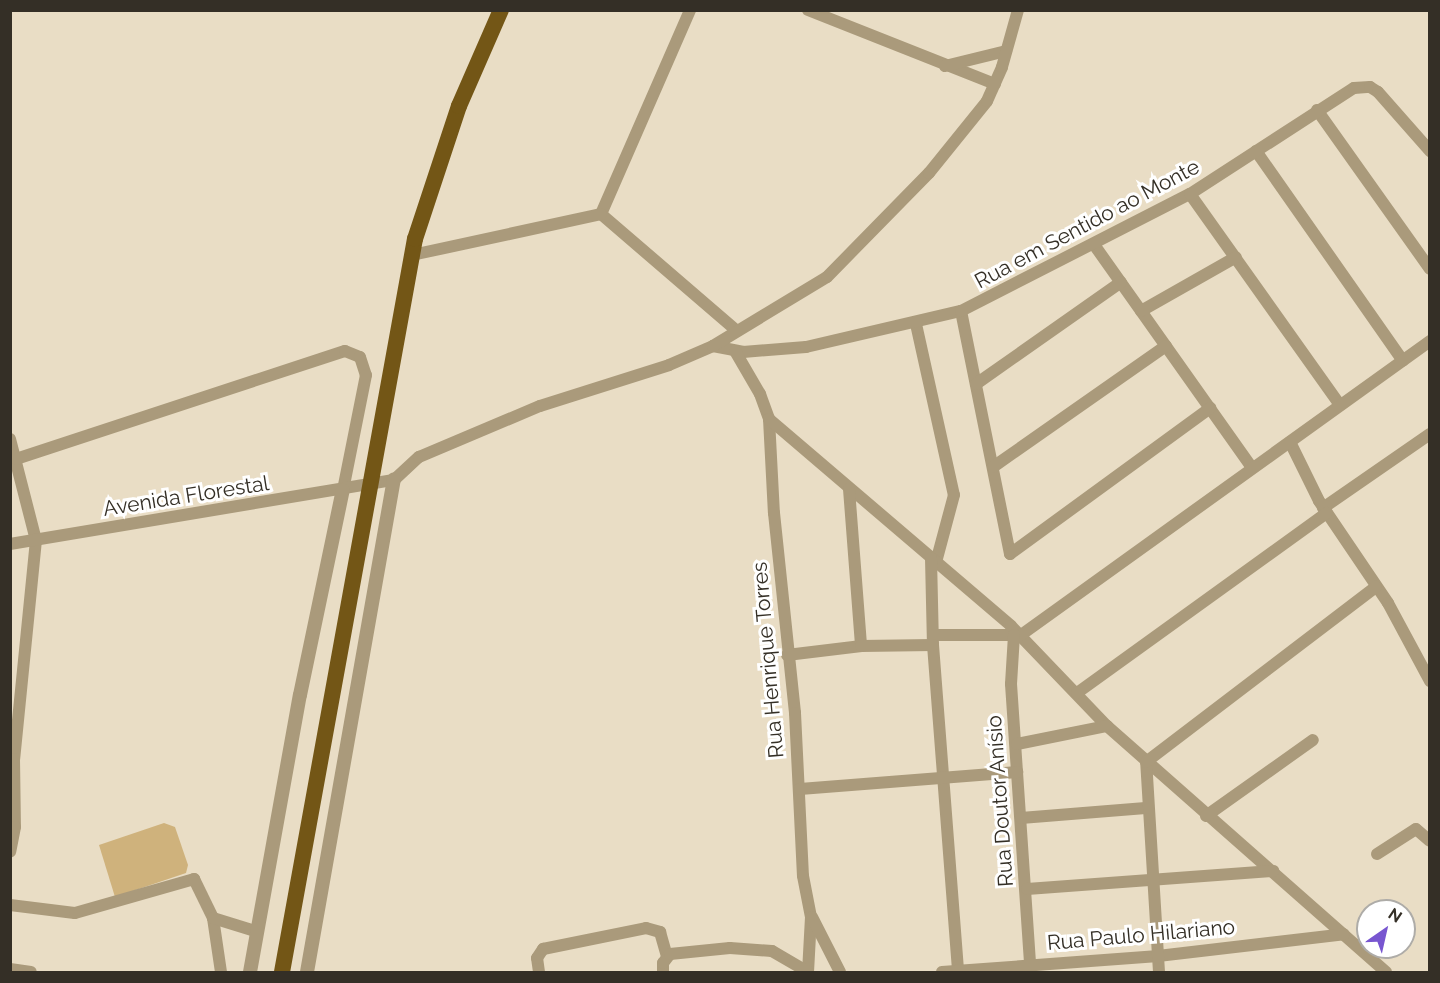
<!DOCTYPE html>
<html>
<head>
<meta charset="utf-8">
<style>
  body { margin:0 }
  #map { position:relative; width:1440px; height:983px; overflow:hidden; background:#e9ddc5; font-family:Raleway,sans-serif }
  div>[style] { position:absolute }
  .green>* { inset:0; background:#cfb27c }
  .minor>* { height:12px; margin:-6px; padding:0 6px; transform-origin:6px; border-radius:6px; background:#aa9a7b }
  .tertiary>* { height:14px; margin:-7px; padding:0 7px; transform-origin:7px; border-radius:7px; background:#aa9a7b }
  .trunk>* { height:16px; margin:-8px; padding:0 8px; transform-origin:8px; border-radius:8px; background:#735616 }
  span { translate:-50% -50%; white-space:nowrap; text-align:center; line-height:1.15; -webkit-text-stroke:6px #fff; paint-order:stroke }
  .street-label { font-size:21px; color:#342f26 }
  .frame { position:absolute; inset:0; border:12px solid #342f26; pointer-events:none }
  .north { position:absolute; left:1356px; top:899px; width:60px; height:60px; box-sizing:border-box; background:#fff; border:2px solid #aeaca8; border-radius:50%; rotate:34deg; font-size:16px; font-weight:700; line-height:24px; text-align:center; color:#342f26 }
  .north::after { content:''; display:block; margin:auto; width:21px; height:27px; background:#7856d0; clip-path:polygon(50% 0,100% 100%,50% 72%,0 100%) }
</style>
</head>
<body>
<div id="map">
  <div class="green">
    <div style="clip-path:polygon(164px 823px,175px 827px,188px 865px,186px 873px,115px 897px,99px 845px)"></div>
  </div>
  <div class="minor">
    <div style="left:808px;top:10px;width:201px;rotate:21.6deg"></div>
    <div style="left:945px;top:66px;width:63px;rotate:-13.8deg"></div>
    <div style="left:1317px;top:110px;width:195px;rotate:54.6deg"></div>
    <div style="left:1256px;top:151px;width:256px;rotate:55deg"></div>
    <div style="left:1190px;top:194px;width:259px;rotate:54.6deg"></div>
    <div style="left:601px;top:214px;width:223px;rotate:-66.4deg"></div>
    <div style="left:601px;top:214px;width:179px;rotate:40.7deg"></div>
    <div style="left:1095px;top:246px;width:270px;rotate:54.7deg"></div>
    <div style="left:412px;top:255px;width:193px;rotate:-12.2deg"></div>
    <div style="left:961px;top:311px;width:248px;rotate:78.6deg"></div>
    <div style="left:1010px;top:554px;width:248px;rotate:-36.1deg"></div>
    <div style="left:1141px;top:311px;width:109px;rotate:-29.6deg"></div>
    <div style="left:916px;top:324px;width:175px;rotate:77.5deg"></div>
    <div style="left:954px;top:495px;width:69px;rotate:105deg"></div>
    <div style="left:713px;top:346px;width:31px;rotate:11deg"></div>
    <div style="left:743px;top:352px;width:63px;rotate:-4.5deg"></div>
    <div style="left:806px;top:347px;width:159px;rotate:-13.1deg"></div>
    <div style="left:961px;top:311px;width:257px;rotate:-27.1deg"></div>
    <div style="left:1190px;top:194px;width:195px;rotate:-32.9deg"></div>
    <div style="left:1354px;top:88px;width:16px;rotate:-4deg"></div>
    <div style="left:1370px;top:87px;width:9px;rotate:32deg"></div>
    <div style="left:1378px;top:92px;width:79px;rotate:48.6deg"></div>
    <div style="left:735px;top:351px;width:50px;rotate:59.8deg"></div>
    <div style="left:760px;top:394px;width:27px;rotate:70deg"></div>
    <div style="left:769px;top:419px;width:94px;rotate:87deg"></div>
    <div style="left:774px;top:513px;width:201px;rotate:84deg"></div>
    <div style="left:795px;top:713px;width:163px;rotate:87.2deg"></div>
    <div style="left:803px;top:876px;width:42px;rotate:79deg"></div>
    <div style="left:811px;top:917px;width:55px;rotate:93.1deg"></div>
    <div style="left:976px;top:384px;width:177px;rotate:-35.1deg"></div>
    <div style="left:769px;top:419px;width:318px;rotate:40.5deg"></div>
    <div style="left:1011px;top:626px;width:139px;rotate:46.2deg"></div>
    <div style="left:1107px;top:726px;width:372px;rotate:41.4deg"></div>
    <div style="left:10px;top:439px;width:104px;rotate:75.6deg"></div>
    <div style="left:36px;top:540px;width:220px;rotate:95.7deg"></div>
    <div style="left:14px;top:759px;width:68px;rotate:89.2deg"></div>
    <div style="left:15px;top:827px;width:25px;rotate:101deg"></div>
    <div style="left:1290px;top:442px;width:66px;rotate:63.8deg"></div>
    <div style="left:1319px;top:501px;width:123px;rotate:55.9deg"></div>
    <div style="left:1388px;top:603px;width:89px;rotate:61.7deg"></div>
    <div style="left:16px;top:459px;width:346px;rotate:-18.2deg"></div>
    <div style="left:345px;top:351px;width:16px;rotate:22deg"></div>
    <div style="left:360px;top:357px;width:19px;rotate:72deg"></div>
    <div style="left:366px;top:375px;width:117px;rotate:101.3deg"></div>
    <div style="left:993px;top:467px;width:211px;rotate:-35deg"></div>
    <div style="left:849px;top:489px;width:157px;rotate:85.6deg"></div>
    <div style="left:1323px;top:508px;width:130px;rotate:-34.7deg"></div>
    <div style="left:10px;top:544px;width:389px;rotate:-9.5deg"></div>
    <div style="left:394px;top:480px;width:34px;rotate:-43deg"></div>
    <div style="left:419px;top:457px;width:131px;rotate:-22.9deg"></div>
    <div style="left:540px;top:406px;width:135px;rotate:-17.6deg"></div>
    <div style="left:669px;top:365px;width:48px;rotate:-23.4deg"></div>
    <div style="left:713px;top:346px;width:133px;rotate:-31.2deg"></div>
    <div style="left:827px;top:277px;width:146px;rotate:-45.6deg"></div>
    <div style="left:929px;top:173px;width:92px;rotate:-51.1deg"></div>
    <div style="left:987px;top:101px;width:37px;rotate:-66deg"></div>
    <div style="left:1002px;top:67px;width:59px;rotate:-74.3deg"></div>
    <div style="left:931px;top:558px;width:87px;rotate:88.7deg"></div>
    <div style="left:933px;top:645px;width:327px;rotate:85.6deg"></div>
    <div style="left:933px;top:635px;width:88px"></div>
    <div style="left:1021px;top:635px;width:504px;rotate:-35.71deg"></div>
    <div style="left:1014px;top:635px;width:49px;rotate:93.5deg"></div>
    <div style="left:1011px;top:684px;width:281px;rotate:86.1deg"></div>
    <div style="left:787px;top:655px;width:75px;rotate:-6.9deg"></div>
    <div style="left:861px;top:646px;width:72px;rotate:-0.8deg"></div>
    <div style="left:1077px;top:693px;width:308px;rotate:-35.8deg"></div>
    <div style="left:1017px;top:744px;width:92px;rotate:-11.3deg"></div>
    <div style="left:800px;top:789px;width:218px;rotate:-4.5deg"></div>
    <div style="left:1206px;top:816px;width:131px;rotate:-35.4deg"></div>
    <div style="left:1021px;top:818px;width:125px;rotate:-4.6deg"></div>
    <div style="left:1377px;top:854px;width:46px;rotate:-32.7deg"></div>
    <div style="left:1416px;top:829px;width:18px;rotate:41deg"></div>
    <div style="left:1027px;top:889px;width:247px;rotate:-4.2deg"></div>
    <div style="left:10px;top:905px;width:65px;rotate:7deg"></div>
    <div style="left:75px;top:913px;width:124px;rotate:-15.9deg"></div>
    <div style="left:194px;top:879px;width:43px;rotate:64deg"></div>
    <div style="left:213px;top:918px;width:55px;rotate:81.6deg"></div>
    <div style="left:812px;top:917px;width:62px;rotate:63deg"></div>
    <div style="left:213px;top:918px;width:44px;rotate:17.2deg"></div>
    <div style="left:10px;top:969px;width:21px;rotate:8deg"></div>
    <div style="left:539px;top:972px;width:14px;rotate:-98deg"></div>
    <div style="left:537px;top:958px;width:11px;rotate:-56deg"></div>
    <div style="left:543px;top:949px;width:105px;rotate:-11.5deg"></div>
    <div style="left:646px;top:928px;width:15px;rotate:16deg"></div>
    <div style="left:660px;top:932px;width:25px;rotate:74deg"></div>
    <div style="left:663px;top:972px;width:9px;rotate:-90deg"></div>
    <div style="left:663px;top:963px;width:11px;rotate:-52deg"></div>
    <div style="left:670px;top:954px;width:60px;rotate:-5.7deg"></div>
    <div style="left:730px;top:948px;width:42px;rotate:4.1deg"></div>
    <div style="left:772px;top:951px;width:42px;rotate:30.3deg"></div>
    <div style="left:942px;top:972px;width:217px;rotate:-4.2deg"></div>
    <div style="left:1158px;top:956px;width:187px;rotate:-6.7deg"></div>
    <div style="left:1159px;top:972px;width:210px;rotate:-93.5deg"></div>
    <div style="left:1146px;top:762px;width:289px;rotate:-37.3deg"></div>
  </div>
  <div class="tertiary">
    <div style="left:250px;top:972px;width:281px;rotate:-79.8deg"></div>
    <div style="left:300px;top:695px;width:209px;rotate:-78.2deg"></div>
    <div style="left:307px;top:972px;width:500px;rotate:-80deg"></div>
  </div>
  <div class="trunk">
    <div style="left:282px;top:972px;width:745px;rotate:-79.72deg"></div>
    <div style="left:415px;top:239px;width:140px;rotate:-71.7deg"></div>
    <div style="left:459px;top:106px;width:105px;rotate:-66.4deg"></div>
  </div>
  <div class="street-label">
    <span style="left:1087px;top:224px;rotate:-28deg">Rua em Sentido ao Monte</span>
    <span style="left:186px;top:496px;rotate:-9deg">Avenida Florestal</span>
    <span style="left:768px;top:660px;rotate:-95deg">Rua Henrique Torres</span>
    <span style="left:1000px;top:801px;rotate:-94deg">Rua Doutor Anísio</span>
    <span style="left:1141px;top:935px;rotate:-5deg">Rua Paulo Hilariano</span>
  </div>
  <div class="frame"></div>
  <div class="north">N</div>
</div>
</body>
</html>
